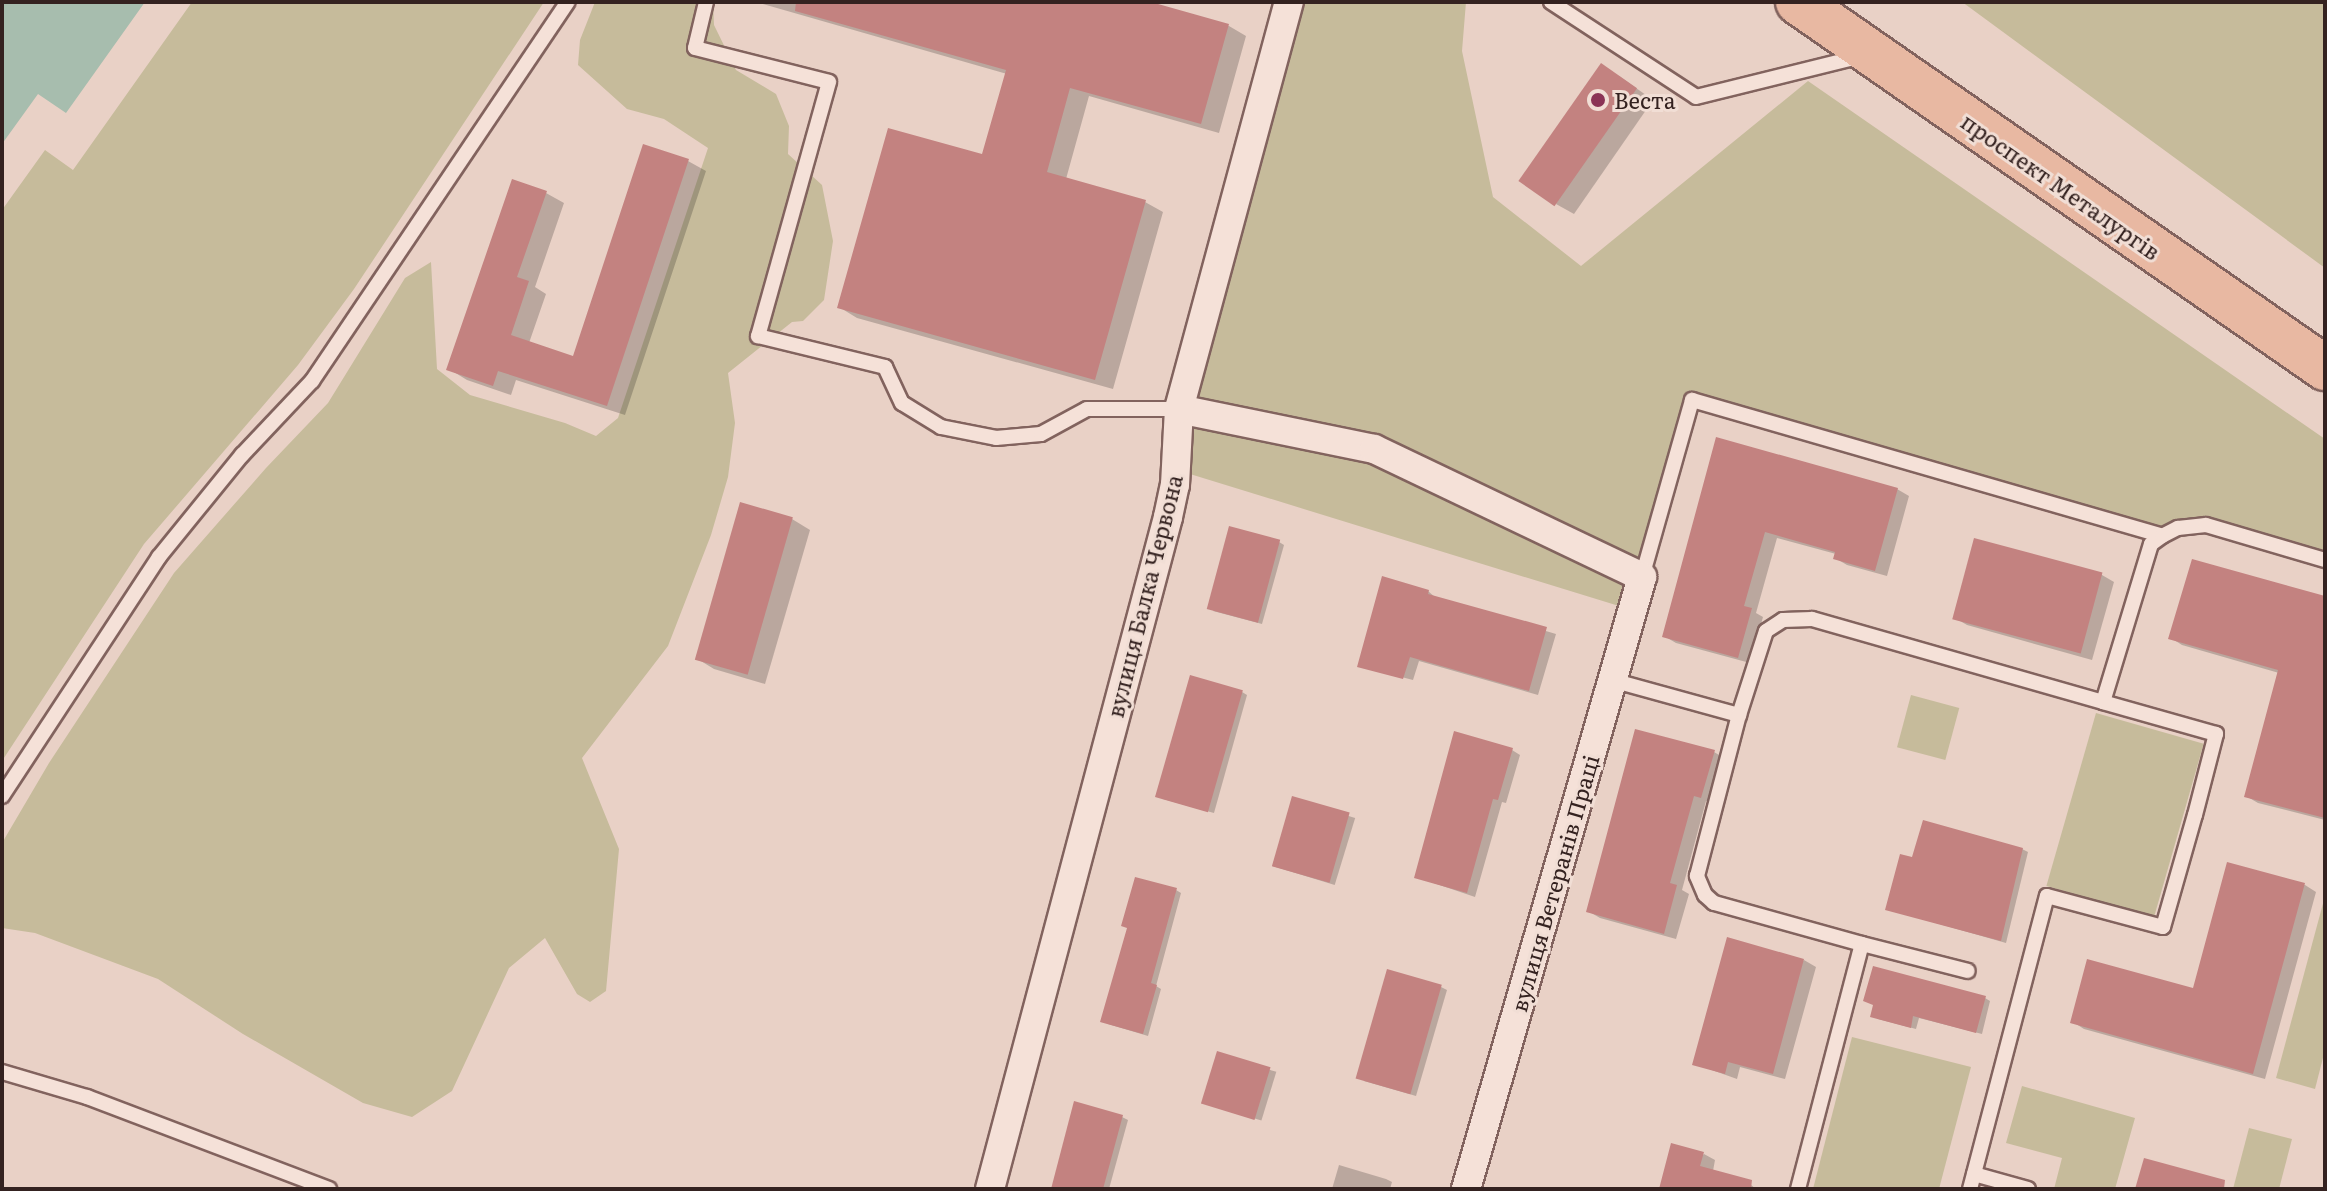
<!DOCTYPE html>
<html>
<head>
<meta charset="utf-8">
<style>
  body { margin:0 }
  #map { position:relative; width:2327px; height:1191px; overflow:hidden; background:#e9d1c6; font-family:Literata,serif }
  div>[style] { position:absolute }
  .green>* { inset:0; background:#c6bb9b; transform-origin:0 0 }
  .water>* { inset:0; background:#a7bdae }
  .shadow>* { inset:0; background:#0003; transform-origin:0 0 }
  .building>* { inset:0; background:#c38280; transform-origin:0 0 }
  .roads { filter:drop-shadow(2px 0 #82635e) drop-shadow(-2px 0 #82635e) drop-shadow(0 2px #82635e) drop-shadow(0 -2px #82635e) }
  .service>* { height:14px; margin:-7px; padding:0 7px; transform-origin:7px; border-radius:7px; background:#f5e1d8 }
  .minor>* { height:28px; margin:-14px; padding:0 14px; transform-origin:14px; border-radius:14px; background:#f5e1d8 }
  .primary>* { height:44px; margin:-22px; padding:0 22px; transform-origin:22px; border-radius:22px; background:#e8b8a2 }
  .dots>* { width:22px; height:22px; translate:-50% -50%; box-sizing:border-box; border:4px solid #f1ded5; border-radius:50% }
  span { translate:-50% -50%; white-space:nowrap; text-align:center; line-height:1.15; -webkit-text-stroke:6px #f1ded5; paint-order:stroke }
  .poi-label { font-size:22px; color:#342220 }
  .left { translate:0 -50%; text-align:left }
  .street-label { font-size:22px; color:#342220 }
  .frame { position:absolute; inset:0; border:4px solid #342220; pointer-events:none }
</style>
</head>
<body>
<div id="map">
  <div class="green">
    <div style="clip-path:polygon(192px 2px,544px 2px,354px 289px,298px 365px,144px 544px,2px 761px,2px 210px,45px 150px,73px 170px)"></div>
    <div style="clip-path:polygon(595px 2px,713px 2px,714px 25px,736px 70px,776px 94px,789px 126px,788px 154px,822px 185px,833px 241px,824px 300px,803px 321px,792px 322px,728px 373px,735px 423px,728px 477px,711px 535px,668px 646px,582px 758px,619px 849px,606px 991px,590px 1002px,577px 994px,545px 938px,509px 968px,452px 1091px,412px 1117px,363px 1103px,243px 1034px,158px 979px,35px 933px,2px 928px,2px 843px,49px 763px,174px 573px,266px 468px,328px 403px,405px 278px,431px 262px,437px 369px,470px 395px,565px 423px,596px 436px,618px 418px,708px 148px,664px 119px,627px 109px,578px 65px,580px 40px)"></div>
    <div style="clip-path:polygon(1289px 2px,1466px 2px,1462px 51px,1493px 197px,1581px 266px,1808px 81px,2325px 439px,2325px 560px,2214px 527px,2162px 536px,1692px 400px,1632px 610px,1177px 470px)"></div>
    <div style="clip-path:polygon(1962px 2px,2325px 2px,2325px 268px,1969px 7px)"></div>
    <div style="left:1911px;top:695px;width:50px;height:54px;rotate:15deg"></div>
    <div style="left:2096px;top:713px;width:112px;height:180px;rotate:16deg"></div>
    <div style="clip-path:polygon(2325px 896px,2325px 1050px,2315px 1089px,2276px 1078px)"></div>
    <div style="clip-path:polygon(1852px 1037px,1971px 1067px,1939px 1189px,1813px 1189px)"></div>
    <div style="clip-path:polygon(2022px 1086px,2135px 1118px,2115px 1189px,2054px 1189px,2062px 1158px,2006px 1143px)"></div>
    <div style="clip-path:polygon(2249px 1128px,2292px 1139px,2279px 1189px,2233px 1189px)"></div>
  </div>
  <div class="water">
    <div style="clip-path:polygon(2px 2px,145px 2px,66px 113px,38px 94px,2px 144px)"></div>
  </div>
  <div class="shadow">
    <div style="clip-path:polygon(756px 2px,1144px 2px,1229px 26px,1246px 36px,1219px 133px,1089px 96px,1066px 179px,1145px 202px,1163px 212px,1113px 389px,857px 318px,839px 307px,983px 157px,1007px 74px)"></div>
    <div style="clip-path:polygon(1619px 76px,1653px 100px,1574px 214px,1556px 204px)"></div>
    <div style="clip-path:polygon(688px 161px,706px 171px,625px 415px,516px 380px,511px 395px,467px 380px,449px 369px,546px 193px,564px 203px,535px 287px,546px 294px,529px 343px,574px 358px)"></div>
    <div style="clip-path:polygon(1717px 440px,1897px 489px,1909px 496px,1887px 576px,1847px 565px,1835px 558px,1836px 554px,1777px 538px,1756px 613px,1763px 617px,1750px 663px,1676px 643px,1664px 636px)"></div>
    <div style="clip-path:polygon(792px 519px,810px 530px,765px 684px,714px 669px,696px 658px)"></div>
    <div style="clip-path:polygon(1976px 541px,2102px 575px,2114px 582px,2092px 660px,1967px 625px,1955px 618px)"></div>
    <div style="clip-path:polygon(1279px 542px,1284px 545px,1262px 624px,1213px 611px)"></div>
    <div style="clip-path:polygon(1428px 591px,1436px 598px,1556px 634px,1538px 695px,1419px 661px,1413px 680px,1359px 666px)"></div>
    <div style="clip-path:polygon(2325px 598px,2325px 820px,2258px 803px,2246px 796px,2279px 673px,2182px 645px,2171px 638px)"></div>
    <div style="clip-path:polygon(1242px 692px,1247px 695px,1214px 813px,1163px 799px)"></div>
    <div style="clip-path:polygon(1512px 750px,1520px 755px,1506px 803px,1502px 802px,1475px 897px,1416px 877px)"></div>
    <div style="clip-path:polygon(1714px 752px,1726px 759px,1714px 803px,1706px 801px,1682px 890px,1689px 894px,1676px 939px,1600px 918px,1588px 911px)"></div>
    <div style="left:1293px;top:799px;width:65px;height:70px;rotate:17deg"></div>
    <div style="clip-path:polygon(2022px 849px,2028px 852px,2006px 943px,1887px 909px)"></div>
    <div style="clip-path:polygon(2229px 865px,2305px 885px,2316px 892px,2265px 1079px,2084px 1029px,2073px 1022px,2194px 991px)"></div>
    <div style="clip-path:polygon(1176px 890px,1181px 893px,1156px 986px,1161px 989px,1148px 1036px,1108px 1024px,1103px 1021px)"></div>
    <div style="clip-path:polygon(1804px 960px,1816px 967px,1785px 1079px,1740px 1067px,1737px 1079px,1695px 1064px)"></div>
    <div style="clip-path:polygon(1441px 987px,1447px 990px,1416px 1096px,1364px 1081px)"></div>
    <div style="clip-path:polygon(1985px 998px,1990px 1001px,1982px 1034px,1919px 1018px,1916px 1029px,1878px 1019px,1875px 1005px)"></div>
    <div style="left:1218px;top:1054px;width:61px;height:51px;rotate:17deg"></div>
    <div style="clip-path:polygon(1122px 1117px,1128px 1120px,1109px 1189px,1052px 1189px)"></div>
    <div style="clip-path:polygon(1704px 1154px,1715px 1160px,1713px 1171px,1745px 1180px,1756px 1189px,1661px 1189px)"></div>
    <div style="clip-path:polygon(1339px 1165px,1386px 1179px,1392px 1182px,1390px 1189px,1332px 1189px)"></div>
  </div>
  <div class="building">
    <div style="clip-path:polygon(796px 2px,1151px 2px,1229px 24px,1201px 124px,1070px 88px,1047px 172px,1146px 200px,1095px 380px,837px 308px,888px 128px,982px 154px,1006px 70px,795px 11px)"></div>
    <div style="left:1601px;top:63px;width:44px;height:144px;rotate:35deg"></div>
    <div style="clip-path:polygon(643px 144px,689px 159px,607px 406px,498px 371px,493px 386px,446px 370px,512px 179px,547px 191px,517px 277px,529px 281px,511px 335px,573px 356px)"></div>
    <div style="clip-path:polygon(1716px 437px,1898px 488px,1875px 571px,1833px 559px,1835px 552px,1765px 532px,1744px 606px,1752px 608px,1738px 658px,1662px 637px)"></div>
    <div style="left:740px;top:502px;width:55px;height:164px;rotate:16deg"></div>
    <div style="left:1229px;top:526px;width:53px;height:86px;rotate:15deg"></div>
    <div style="left:1974px;top:538px;width:133px;height:84px;rotate:15deg"></div>
    <div style="clip-path:polygon(2192px 559px,2325px 596px,2325px 818px,2244px 797px,2278px 670px,2168px 639px)"></div>
    <div style="clip-path:polygon(1382px 576px,1429px 590px,1428px 594px,1547px 627px,1529px 691px,1410px 657px,1403px 679px,1357px 667px)"></div>
    <div style="left:1190px;top:675px;width:55px;height:127px;rotate:16deg"></div>
    <div style="clip-path:polygon(1635px 729px,1715px 750px,1701px 798px,1694px 796px,1670px 883px,1677px 885px,1664px 934px,1586px 912px)"></div>
    <div style="clip-path:polygon(1454px 731px,1513px 748px,1498px 800px,1493px 799px,1467px 893px,1414px 878px)"></div>
    <div style="left:1292px;top:796px;width:60px;height:73px;rotate:16deg"></div>
    <div style="clip-path:polygon(1923px 820px,2023px 848px,2001px 941px,1885px 910px,1900px 854px,1912px 857px)"></div>
    <div style="clip-path:polygon(2227px 862px,2305px 883px,2253px 1074px,2070px 1023px,2087px 959px,2193px 988px)"></div>
    <div style="clip-path:polygon(1135px 877px,1177px 888px,1151px 983px,1157px 985px,1143px 1034px,1100px 1022px,1127px 928px,1121px 926px)"></div>
    <div style="clip-path:polygon(1727px 937px,1804px 959px,1773px 1074px,1728px 1062px,1725px 1074px,1692px 1065px)"></div>
    <div style="clip-path:polygon(1873px 966px,1986px 996px,1976px 1033px,1913px 1016px,1911px 1028px,1870px 1017px,1873px 1005px,1863px 1001px)"></div>
    <div style="left:1387px;top:969px;width:57px;height:114px;rotate:16deg"></div>
    <div style="left:1217px;top:1051px;width:56px;height:55px;rotate:17deg"></div>
    <div style="clip-path:polygon(1074px 1101px,1123px 1115px,1103px 1189px,1051px 1189px)"></div>
    <div style="clip-path:polygon(1671px 1143px,1704px 1152px,1700px 1166px,1752px 1180px,1751px 1189px,1659px 1189px)"></div>
    <div style="clip-path:polygon(2144px 1158px,2225px 1180px,2224px 1189px,2135px 1189px)"></div>
  </div>
  <div class="roads">
    <div class="service">
      <div style="left:706px;top:2px;width:47px;rotate:103.4deg"></div>
      <div style="left:695px;top:48px;width:138px;rotate:14.2deg"></div>
      <div style="left:829px;top:82px;width:264px;rotate:105.6deg"></div>
      <div style="left:758px;top:336px;width:131px;rotate:13.7deg"></div>
      <div style="left:885px;top:367px;width:40px;rotate:65deg"></div>
      <div style="left:902px;top:403px;width:46px;rotate:31.6deg"></div>
      <div style="left:941px;top:427px;width:56px;rotate:11.3deg"></div>
      <div style="left:996px;top:438px;width:45px;rotate:-5.1deg"></div>
      <div style="left:1041px;top:434px;width:52px;rotate:-28.5deg"></div>
      <div style="left:1087px;top:409px;width:92px"></div>
      <div style="left:1551px;top:2px;width:173px;rotate:33.2deg"></div>
      <div style="left:1696px;top:97px;width:171px;rotate:-13.9deg"></div>
      <div style="left:1642px;top:577px;width:184px;rotate:-74.2deg"></div>
      <div style="left:1692px;top:400px;width:489px;rotate:16.1deg"></div>
      <div style="left:1612px;top:680px;width:132px;rotate:15.4deg"></div>
      <div style="left:2px;top:796px;width:286px;rotate:-56.7deg"></div>
      <div style="left:159px;top:557px;width:132px;rotate:-50.9deg"></div>
      <div style="left:242px;top:455px;width:102px;rotate:-46.6deg"></div>
      <div style="left:312px;top:381px;width:457px;rotate:-56deg"></div>
      <div style="left:1862px;top:944px;width:109px;rotate:14.3deg"></div>
      <div style="left:2px;top:1072px;width:89px;rotate:16.4deg"></div>
      <div style="left:87px;top:1097px;width:259px;rotate:20.8deg"></div>
      <div style="left:1974px;top:1174px;width:56px;rotate:15.5deg"></div>
      <div style="left:1798px;top:1189px;width:253px;rotate:-75.4deg"></div>
      <div style="left:1862px;top:944px;width:154px;rotate:-164.5deg"></div>
      <div style="left:1714px;top:903px;width:12px;rotate:-138deg"></div>
      <div style="left:1705px;top:895px;width:21px;rotate:-113deg"></div>
      <div style="left:1697px;top:876px;width:166px;rotate:-75.4deg"></div>
      <div style="left:1739px;top:715px;width:88px;rotate:-72.2deg"></div>
      <div style="left:1766px;top:631px;width:20px;rotate:-33deg"></div>
      <div style="left:1783px;top:620px;width:29px;rotate:-2deg"></div>
      <div style="left:1812px;top:619px;width:303px;rotate:15.9deg"></div>
      <div style="left:2103px;top:702px;width:165px;rotate:-73.1deg"></div>
      <div style="left:2151px;top:544px;width:14px;rotate:-36deg"></div>
      <div style="left:2162px;top:536px;width:18px;rotate:-27deg"></div>
      <div style="left:2178px;top:528px;width:28px;rotate:-6deg"></div>
      <div style="left:2206px;top:525px;width:124px;rotate:16.4deg"></div>
      <div style="left:1970px;top:1189px;width:303px;rotate:-75.3deg"></div>
      <div style="left:2047px;top:896px;width:120px;rotate:15deg"></div>
      <div style="left:2163px;top:927px;width:116px;rotate:-74.1deg"></div>
      <div style="left:2195px;top:815px;width:84px;rotate:-75.5deg"></div>
      <div style="left:2216px;top:734px;width:117px;rotate:-164.2deg"></div>
    </div>
    <div class="minor">
      <div style="left:1179px;top:409px;width:199px;rotate:11.6deg"></div>
      <div style="left:1374px;top:449px;width:297px;rotate:25.5deg"></div>
      <div style="left:1642px;top:577px;width:637px;rotate:106.04deg"></div>
      <div style="left:990px;top:1189px;width:695px;rotate:-75.16deg"></div>
      <div style="left:1168px;top:517px;width:33px;rotate:-78deg"></div>
      <div style="left:1175px;top:485px;width:76px;rotate:-87deg"></div>
      <div style="left:1179px;top:409px;width:422px;rotate:-74.9deg"></div>
    </div>
    <div class="primary">
      <div style="left:1798px;top:2px;width:642px;rotate:34.78deg"></div>
    </div>
  </div>
  <div class="dots">
    <div style="left:1598px;top:100px;background:#8b3456"></div>
  </div>
  <div class="poi-label">
    <span class="left" style="left:1614px;top:100px">Веста</span>
  </div>
  <div class="street-label">
    <span style="left:2061px;top:186px;rotate:35deg">проспект Металургів</span>
    <span style="left:1144px;top:596px;rotate:-76deg">вулиця Балка Червона</span>
    <span style="left:1554px;top:883px;rotate:-74deg">вулиця Ветеранів Праці</span>
  </div>
  <div class="frame"></div>
</div>
</body>
</html>
